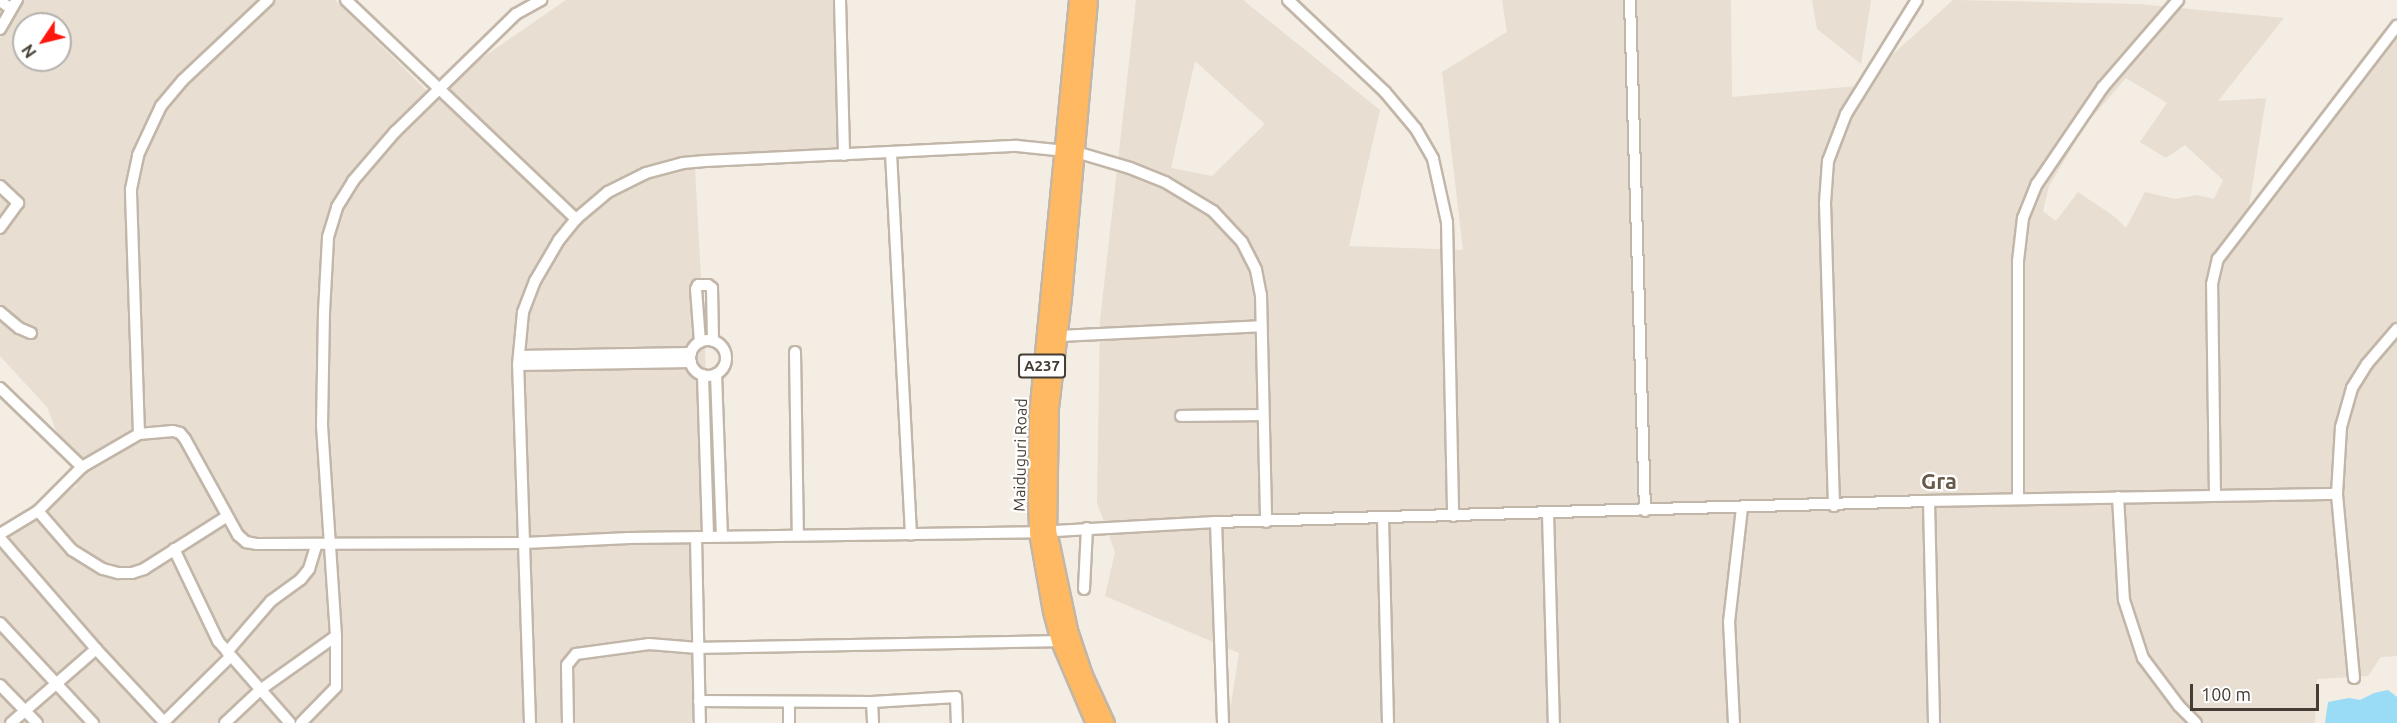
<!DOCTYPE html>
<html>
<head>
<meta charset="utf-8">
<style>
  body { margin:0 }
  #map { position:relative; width:2397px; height:723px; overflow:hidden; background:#f3ede3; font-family:Ubuntu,sans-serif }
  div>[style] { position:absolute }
  .residential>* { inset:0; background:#e8ded1 }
  .water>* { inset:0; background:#9adbf6 }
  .roads { filter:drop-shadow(2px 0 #c2b6a8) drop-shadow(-2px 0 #c2b6a8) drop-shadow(0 2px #c2b6a8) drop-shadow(0 -2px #c2b6a8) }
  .minor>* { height:10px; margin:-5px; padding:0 5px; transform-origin:5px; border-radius:5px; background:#fff }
  .minor>.ring { margin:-5px; padding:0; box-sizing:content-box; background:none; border:10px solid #fff; border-radius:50% }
  .highway>* { height:15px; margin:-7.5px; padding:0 7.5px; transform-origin:7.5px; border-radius:7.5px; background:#ffb962 }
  span { translate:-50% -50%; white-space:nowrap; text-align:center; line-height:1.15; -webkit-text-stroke:4.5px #fff; paint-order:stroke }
  .shield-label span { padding:2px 4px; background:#fff; border:2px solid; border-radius:4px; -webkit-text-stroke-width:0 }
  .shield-label { font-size:15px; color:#453c33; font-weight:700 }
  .street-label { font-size:16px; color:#453c33 }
  .district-label { font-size:22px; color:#695949; font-weight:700 }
  .north { position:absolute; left:12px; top:12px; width:60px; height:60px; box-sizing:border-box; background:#fff; border:2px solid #b5b1ad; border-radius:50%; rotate:235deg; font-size:16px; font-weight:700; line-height:24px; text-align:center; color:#453c33 }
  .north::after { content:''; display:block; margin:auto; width:21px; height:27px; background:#ff170e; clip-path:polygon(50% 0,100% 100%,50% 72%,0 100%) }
  .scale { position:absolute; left:2190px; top:684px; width:129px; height:27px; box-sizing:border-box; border:3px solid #453c33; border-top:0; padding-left:8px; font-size:18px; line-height:21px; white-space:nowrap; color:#453c33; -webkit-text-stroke:4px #fff; paint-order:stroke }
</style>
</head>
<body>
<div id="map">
  <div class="residential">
    <div style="clip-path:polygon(evenodd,0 0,335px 0,430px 94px,566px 0,834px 0,838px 155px,695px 168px,711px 463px,719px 523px,691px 538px,696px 723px,0 723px,0 535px,77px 486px,47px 407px,0 356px,0 0,24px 24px,60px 24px,60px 60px,24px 60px,24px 24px)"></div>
    <div style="clip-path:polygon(evenodd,1136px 0,1243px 0,1380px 110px,1349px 246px,1463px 250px,1442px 72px,1507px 32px,1502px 0,1731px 0,1732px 97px,1858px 86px,1953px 0,2138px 4px,2284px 18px,2218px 101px,2266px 98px,2249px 207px,2385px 28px,2397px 29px,2397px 656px,2381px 657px,2368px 676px,2317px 679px,2315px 723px,1228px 723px,1239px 653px,1105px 596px,1115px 552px,1097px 503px,1100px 321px,1136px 0,1195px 61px,1265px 124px,1212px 176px,1171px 168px,1195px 61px,1136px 0,2126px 78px,2167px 103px,2140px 142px,2166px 158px,2185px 145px,2223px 180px,2214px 199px,2197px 195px,2175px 199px,2145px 192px,2126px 228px,2115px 217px,2078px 192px,2056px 221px,2043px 211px,2049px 186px,2086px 124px,2126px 78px)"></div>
    <div style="clip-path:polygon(1812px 0,1871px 0,1861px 64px,1817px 29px)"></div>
  </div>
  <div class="water">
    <div style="clip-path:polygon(2388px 690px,2397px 697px,2397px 723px,2325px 723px,2328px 702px,2349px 698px,2360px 700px,2374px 693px)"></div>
  </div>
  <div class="roads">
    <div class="minor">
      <div style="left:346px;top:0;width:318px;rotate:43.6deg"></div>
      <div style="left:840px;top:0;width:155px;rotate:88.5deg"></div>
      <div style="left:1288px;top:0;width:134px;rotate:43.5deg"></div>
      <div style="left:1385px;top:92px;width:48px;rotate:50deg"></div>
      <div style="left:1416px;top:129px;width:34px;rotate:60deg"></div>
      <div style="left:1433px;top:159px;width:65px;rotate:77.5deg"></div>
      <div style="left:1447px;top:222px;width:294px;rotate:88.8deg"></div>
      <div style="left:1630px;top:0;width:511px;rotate:88.32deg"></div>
      <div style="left:0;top:1px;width:12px;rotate:35deg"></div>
      <div style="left:0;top:29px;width:34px;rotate:-60deg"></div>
      <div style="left:891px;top:153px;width:382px;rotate:87deg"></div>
      <div style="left:0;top:186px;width:25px;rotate:43deg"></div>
      <div style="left:18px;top:203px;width:31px;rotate:126deg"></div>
      <div style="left:0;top:312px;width:25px;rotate:40deg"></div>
      <div style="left:19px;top:328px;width:13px;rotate:23deg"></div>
      <div style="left:1059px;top:336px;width:202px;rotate:-2.8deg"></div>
      <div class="ring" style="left:690px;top:340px;width:26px;height:26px"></div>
      <div style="left:700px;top:342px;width:53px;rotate:-94.3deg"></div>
      <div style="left:696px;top:289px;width:4px;rotate:-63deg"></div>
      <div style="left:698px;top:285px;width:10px"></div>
      <div style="left:708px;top:285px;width:5px;rotate:37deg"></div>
      <div style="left:712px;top:288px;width:53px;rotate:88.9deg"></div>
      <div style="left:795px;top:352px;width:183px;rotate:89.1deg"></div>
      <div style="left:519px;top:356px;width:172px;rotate:-1deg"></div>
      <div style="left:518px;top:365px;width:173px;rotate:-1deg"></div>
      <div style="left:716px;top:374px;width:162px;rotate:87.9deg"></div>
      <div style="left:703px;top:375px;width:162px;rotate:88.2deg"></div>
      <div style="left:0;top:388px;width:114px;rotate:43.9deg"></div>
      <div style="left:82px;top:467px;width:66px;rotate:-30.1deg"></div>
      <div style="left:139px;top:434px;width:34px;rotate:-5deg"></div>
      <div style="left:173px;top:431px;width:7px;rotate:16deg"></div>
      <div style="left:180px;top:433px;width:8px;rotate:50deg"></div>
      <div style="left:185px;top:439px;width:110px;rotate:61.1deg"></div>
      <div style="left:238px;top:535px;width:11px;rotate:41deg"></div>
      <div style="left:246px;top:542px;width:10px;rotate:11deg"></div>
      <div style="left:256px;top:544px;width:269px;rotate:-0.2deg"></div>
      <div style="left:525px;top:543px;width:104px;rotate:-2.8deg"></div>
      <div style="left:629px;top:538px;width:408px;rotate:-0.8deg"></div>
      <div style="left:1037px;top:532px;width:179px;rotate:-3.2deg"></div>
      <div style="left:1216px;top:522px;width:713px;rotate:-1.69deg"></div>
      <div style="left:1929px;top:501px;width:408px;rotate:-1deg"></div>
      <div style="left:1181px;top:416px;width:81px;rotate:-0.7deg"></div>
      <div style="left:139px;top:434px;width:245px;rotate:-91.9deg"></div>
      <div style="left:131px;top:189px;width:35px;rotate:-78deg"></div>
      <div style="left:138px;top:155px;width:54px;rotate:-64.9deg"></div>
      <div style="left:161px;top:106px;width:34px;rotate:-50deg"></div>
      <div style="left:183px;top:80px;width:117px;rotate:-43.3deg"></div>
      <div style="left:2215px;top:495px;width:211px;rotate:-90.8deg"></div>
      <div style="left:2212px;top:284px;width:26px;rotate:-77deg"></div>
      <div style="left:2218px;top:259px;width:294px;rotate:-52.5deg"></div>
      <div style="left:2118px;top:497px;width:103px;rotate:86.7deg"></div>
      <div style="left:2124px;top:600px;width:61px;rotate:71.9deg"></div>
      <div style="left:2143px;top:658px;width:60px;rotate:53.1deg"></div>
      <div style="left:2179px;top:706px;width:24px;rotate:45deg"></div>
      <div style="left:2018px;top:499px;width:238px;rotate:-90deg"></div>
      <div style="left:2018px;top:261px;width:43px;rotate:-83.4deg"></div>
      <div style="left:2023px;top:218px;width:37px;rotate:-68deg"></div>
      <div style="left:2037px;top:184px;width:117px;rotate:-55.8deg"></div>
      <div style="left:2103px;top:87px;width:115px;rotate:-49.2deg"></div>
      <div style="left:1929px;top:501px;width:222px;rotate:88.7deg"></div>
      <div style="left:1834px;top:506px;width:303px;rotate:-91.7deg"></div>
      <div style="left:1825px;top:203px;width:42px;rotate:-85.9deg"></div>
      <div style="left:1828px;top:161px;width:50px;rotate:-69deg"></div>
      <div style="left:1846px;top:114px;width:134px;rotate:-58.1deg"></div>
      <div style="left:38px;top:511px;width:52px;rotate:48.9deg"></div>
      <div style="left:72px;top:550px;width:36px;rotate:32deg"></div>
      <div style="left:103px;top:569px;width:16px;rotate:15deg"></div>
      <div style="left:118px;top:573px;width:14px"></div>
      <div style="left:132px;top:573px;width:13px;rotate:-18deg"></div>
      <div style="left:144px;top:569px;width:97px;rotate:-32.4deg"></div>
      <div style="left:1548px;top:513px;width:210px;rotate:88.4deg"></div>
      <div style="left:1383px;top:518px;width:205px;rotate:88.6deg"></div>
      <div style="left:1216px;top:522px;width:201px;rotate:88deg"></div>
      <div style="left:0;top:534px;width:44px;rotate:-31.2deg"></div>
      <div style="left:38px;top:511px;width:62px;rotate:-45deg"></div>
      <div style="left:696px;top:537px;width:186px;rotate:88.8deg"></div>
      <div style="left:0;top:538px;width:147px;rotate:49.1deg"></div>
      <div style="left:96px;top:649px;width:100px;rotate:47deg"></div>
      <div style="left:164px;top:722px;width:93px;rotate:-44.6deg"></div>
      <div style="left:174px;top:549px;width:102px;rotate:64.4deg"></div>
      <div style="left:218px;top:641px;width:109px;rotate:48.7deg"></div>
      <div style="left:1084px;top:589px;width:61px;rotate:-87.2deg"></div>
      <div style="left:0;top:623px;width:137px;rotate:47.1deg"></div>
      <div style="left:227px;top:652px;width:67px;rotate:-49.2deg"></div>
      <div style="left:271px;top:601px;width:37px;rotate:-36deg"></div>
      <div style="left:301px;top:579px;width:13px;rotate:-51deg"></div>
      <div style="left:309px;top:569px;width:24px;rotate:-73deg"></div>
      <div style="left:2354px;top:678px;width:185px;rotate:-95.3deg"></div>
      <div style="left:2337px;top:494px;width:67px;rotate:-86.6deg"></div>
      <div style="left:2341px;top:427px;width:41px;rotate:-74.2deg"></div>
      <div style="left:2352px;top:388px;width:28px;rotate:-58deg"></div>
      <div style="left:2367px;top:364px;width:46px;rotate:-49.4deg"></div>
      <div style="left:0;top:685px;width:53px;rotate:45.8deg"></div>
      <div style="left:699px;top:701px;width:173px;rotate:0.3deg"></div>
      <div style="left:872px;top:702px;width:21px;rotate:87deg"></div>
      <div style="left:789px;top:702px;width:21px;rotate:90deg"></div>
      <div style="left:872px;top:702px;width:84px;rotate:-3.4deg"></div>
      <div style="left:956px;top:697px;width:26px;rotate:88deg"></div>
      <div style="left:11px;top:723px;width:113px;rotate:-41deg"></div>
      <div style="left:225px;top:723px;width:48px;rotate:-43.3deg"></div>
      <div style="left:260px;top:690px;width:93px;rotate:-35.4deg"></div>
      <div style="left:301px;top:723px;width:50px;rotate:-45.8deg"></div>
      <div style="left:336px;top:687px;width:51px;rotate:-90deg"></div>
      <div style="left:336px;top:636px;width:210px;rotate:-93.8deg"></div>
      <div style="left:322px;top:426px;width:114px;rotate:-89deg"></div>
      <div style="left:324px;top:312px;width:75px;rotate:-86.9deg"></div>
      <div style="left:328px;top:237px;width:31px;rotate:-73deg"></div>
      <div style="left:337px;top:207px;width:31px;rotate:-58deg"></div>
      <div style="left:353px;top:181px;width:65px;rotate:-49.4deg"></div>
      <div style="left:395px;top:132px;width:169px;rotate:-44.3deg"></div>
      <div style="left:516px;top:14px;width:29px;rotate:-29deg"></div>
      <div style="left:530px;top:723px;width:358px;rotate:-91.9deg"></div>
      <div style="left:518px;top:365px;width:53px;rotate:-84.6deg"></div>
      <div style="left:523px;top:312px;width:33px;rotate:-69deg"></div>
      <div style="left:535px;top:281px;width:48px;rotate:-59.7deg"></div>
      <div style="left:559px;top:240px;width:27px;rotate:-51deg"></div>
      <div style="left:576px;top:219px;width:42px;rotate:-40.2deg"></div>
      <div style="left:608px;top:192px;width:42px;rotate:-26.6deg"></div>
      <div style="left:646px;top:173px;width:38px;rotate:-15deg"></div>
      <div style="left:683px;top:163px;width:22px;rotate:-5deg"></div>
      <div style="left:705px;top:161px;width:312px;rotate:-2.8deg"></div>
      <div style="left:1017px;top:146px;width:59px;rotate:5.8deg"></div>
      <div style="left:1076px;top:152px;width:56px;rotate:16.5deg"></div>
      <div style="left:1130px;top:168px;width:38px;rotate:22deg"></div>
      <div style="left:1165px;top:182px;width:56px;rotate:31.1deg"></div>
      <div style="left:1213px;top:211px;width:42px;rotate:46.9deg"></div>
      <div style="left:1242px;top:242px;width:31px;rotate:63deg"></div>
      <div style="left:1256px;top:270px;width:25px;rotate:79deg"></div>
      <div style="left:1261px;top:295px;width:227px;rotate:88.7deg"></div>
      <div style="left:568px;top:723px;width:58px;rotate:-91deg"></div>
      <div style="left:567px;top:665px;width:14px;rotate:-51deg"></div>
      <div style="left:576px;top:654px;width:74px;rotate:-7.8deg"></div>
      <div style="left:649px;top:644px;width:49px;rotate:4.7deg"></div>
      <div style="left:698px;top:648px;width:361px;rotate:-1.1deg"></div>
      <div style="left:1734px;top:723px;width:101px;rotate:-92.8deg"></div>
      <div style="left:1729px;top:622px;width:115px;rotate:-83.5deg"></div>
    </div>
    <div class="highway">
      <div style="left:1077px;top:0;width:418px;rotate:95.5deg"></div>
      <div style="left:1037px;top:416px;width:83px;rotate:90.7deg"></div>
      <div style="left:1036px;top:499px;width:33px;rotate:88deg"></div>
      <div style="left:1037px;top:532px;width:80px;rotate:80deg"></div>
      <div style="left:1051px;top:611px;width:31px;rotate:75deg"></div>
      <div style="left:1059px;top:641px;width:89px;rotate:66.9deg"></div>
      <div style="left:1089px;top:0;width:298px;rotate:95deg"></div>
      <div style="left:1063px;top:297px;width:112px;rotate:96.7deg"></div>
      <div style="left:1050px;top:408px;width:122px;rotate:90.9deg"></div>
      <div style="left:1048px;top:530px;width:102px;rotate:78.1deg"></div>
      <div style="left:1069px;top:630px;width:47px;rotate:71.6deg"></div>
      <div style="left:1084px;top:675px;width:53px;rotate:65.4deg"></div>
    </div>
  </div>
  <div class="shield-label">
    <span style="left:1042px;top:366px">A237</span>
  </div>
  <div class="street-label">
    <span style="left:1020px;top:455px;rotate:-89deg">Maiduguri Road</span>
  </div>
  <div class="district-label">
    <span style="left:1939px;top:481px">Gra</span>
  </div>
  <div class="north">N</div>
  <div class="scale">100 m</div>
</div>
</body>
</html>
